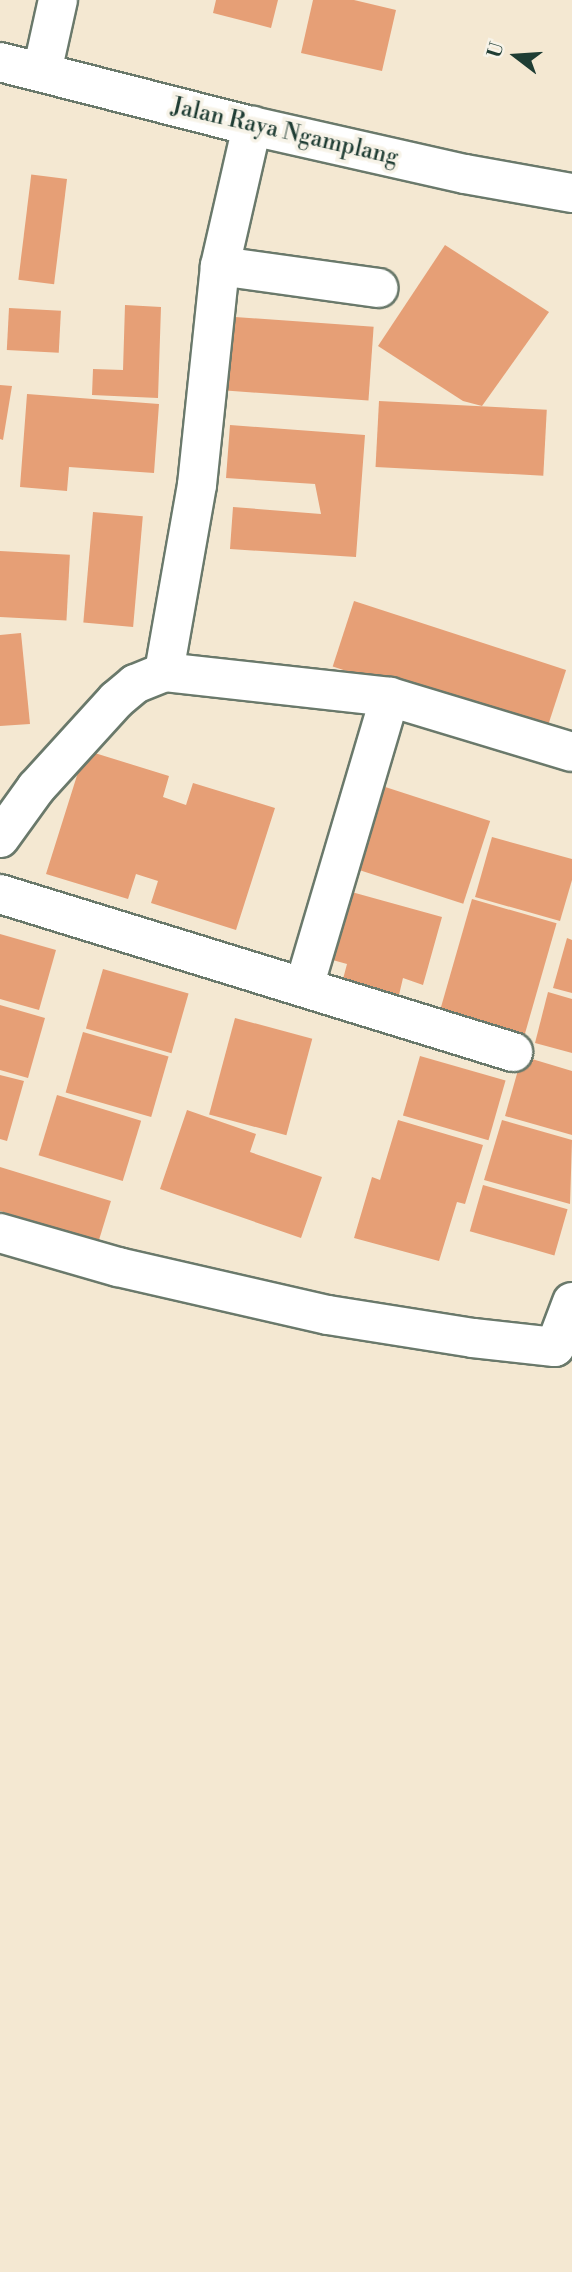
<!DOCTYPE html>
<html>
<head>
<meta charset="utf-8">
<style>
  body { margin:0 }
  #map { position:relative; width:572px; height:2272px; overflow:hidden; background:#f4e8d2; font-family:"Libre Bodoni",serif }
  div>[style] { position:absolute }
  .building>* { inset:0; background:#e69f76; transform-origin:0 0 }
  .roads { filter:drop-shadow(2px 0 #6a796b) drop-shadow(-2px 0 #6a796b) drop-shadow(0 2px #6a796b) drop-shadow(0 -2px #6a796b) }
  .minor>* { height:38px; margin:-19px; padding:0 19px; transform-origin:19px; border-radius:19px; background:#fff }
  .major>* { height:38px; margin:-19px; padding:0 19px; transform-origin:19px; border-radius:19px; background:#fff }
  span { translate:-50% -50%; white-space:nowrap; text-align:center; line-height:1.15; -webkit-text-stroke:7px #f7f3e8; paint-order:stroke }
  .street-label { font-size:23px; color:#1f3d34 }
  .north { position:absolute; left:481px; top:21px; width:70px; height:70px; -webkit-text-stroke:5px #f7f3e8; paint-order:stroke; rotate:287deg; font-size:19px; font-weight:700; line-height:28px; text-align:center; color:#1f3d34 }
  .north::after { content:''; display:block; margin:auto; width:24px; height:32px; background:#1f3d34; clip-path:polygon(50% 0,100% 100%,50% 72%,0 100%) }
</style>
</head>
<body>
<div id="map">
  <div class="building">
    <div style="clip-path:polygon(216px 0,278px 0,271px 28px,213px 13px)"></div>
    <div style="clip-path:polygon(313px 0,354px 0,396px 10px,382px 71px,301px 53px)"></div>
    <div style="left:67px;top:179px;width:106px;height:36px;rotate:97deg"></div>
    <div style="clip-path:polygon(445px 245px,549px 312px,482px 406px,463px 401px,378px 346px)"></div>
    <div style="clip-path:polygon(125px 305px,161px 307px,158px 398px,92px 395px,93px 369px,123px 370px)"></div>
    <div style="left:9px;top:308px;width:52px;height:42px;rotate:3deg"></div>
    <div style="left:221px;top:316px;width:153px;height:74px;rotate:4deg"></div>
    <div style="clip-path:polygon(0 385px,12px 386px,3px 440px,0 439px)"></div>
    <div style="clip-path:polygon(27px 394px,159px 404px,154px 473px,69px 467px,67px 491px,20px 487px)"></div>
    <div style="left:379px;top:401px;width:168px;height:66px;rotate:3deg"></div>
    <div style="clip-path:polygon(230px 425px,365px 435px,356px 557px,230px 549px,233px 507px,321px 514px,315px 484px,226px 478px)"></div>
    <div style="left:93px;top:512px;width:50px;height:111px;rotate:5deg"></div>
    <div style="left:0;top:551px;width:70px;height:66px;rotate:3deg"></div>
    <div style="left:354px;top:601px;width:223px;height:69px;rotate:18deg"></div>
    <div style="clip-path:polygon(21px 633px,30px 724px,0 726px,0 635px)"></div>
    <div style="clip-path:polygon(85px 750px,169px 776px,163px 797px,186px 805px,193px 783px,275px 808px,236px 930px,151px 903px,158px 881px,136px 874px,128px 899px,46px 874px)"></div>
    <div style="left:376px;top:784px;width:120px;height:87px;rotate:18deg"></div>
    <div style="clip-path:polygon(492px 837px,572px 859px,572px 880px,560px 921px,475px 897px)"></div>
    <div style="clip-path:polygon(348px 891px,442px 917px,423px 985px,403px 978px,399px 995px,343px 979px,347px 964px,329px 959px)"></div>
    <div style="left:472px;top:899px;width:88px;height:125px;rotate:16deg"></div>
    <div style="clip-path:polygon(0 934px,56px 950px,39px 1010px,0 999px)"></div>
    <div style="clip-path:polygon(567px 938px,572px 940px,572px 993px,553px 988px)"></div>
    <div style="left:103px;top:969px;width:89px;height:62px;rotate:16deg"></div>
    <div style="clip-path:polygon(548px 992px,572px 999px,572px 1053px,535px 1043px)"></div>
    <div style="clip-path:polygon(0 1005px,45px 1018px,28px 1078px,0 1070px)"></div>
    <div style="left:235px;top:1018px;width:80px;height:100px;rotate:15deg"></div>
    <div style="left:83px;top:1032px;width:89px;height:63px;rotate:16deg"></div>
    <div style="left:420px;top:1056px;width:89px;height:62px;rotate:16deg"></div>
    <div style="clip-path:polygon(522px 1056px,572px 1071px,572px 1135px,505px 1116px)"></div>
    <div style="clip-path:polygon(0 1075px,24px 1081px,7px 1141px,0 1139px)"></div>
    <div style="left:57px;top:1095px;width:88px;height:63px;rotate:17deg"></div>
    <div style="clip-path:polygon(187px 1110px,256px 1134px,250px 1152px,322px 1177px,301px 1238px,160px 1189px)"></div>
    <div style="clip-path:polygon(398px 1120px,483px 1145px,465px 1204px,457px 1202px,439px 1261px,354px 1238px,372px 1177px,380px 1180px)"></div>
    <div style="clip-path:polygon(502px 1120px,572px 1140px,570px 1204px,484px 1180px)"></div>
    <div style="left:0;top:1167px;width:116px;height:42px;rotate:17deg"></div>
    <div style="left:483px;top:1185px;width:88px;height:48px;rotate:16deg"></div>
  </div>
  <div class="roads">
    <div class="minor">
      <div style="left:42px;top:72px;width:74px;rotate:-77.5deg"></div>
      <div style="left:220px;top:266px;width:160px;rotate:7.9deg"></div>
      <div style="left:164px;top:672px;width:190px;rotate:-80deg"></div>
      <div style="left:197px;top:485px;width:220px;rotate:-84deg"></div>
      <div style="left:220px;top:266px;width:144px;rotate:-77.1deg"></div>
      <div style="left:0;top:838px;width:62px;rotate:-54.2deg"></div>
      <div style="left:36px;top:788px;width:119px;rotate:-47.7deg"></div>
      <div style="left:116px;top:700px;width:25px;rotate:-40deg"></div>
      <div style="left:135px;top:684px;width:31px;rotate:-22deg"></div>
      <div style="left:164px;top:672px;width:227px;rotate:6.3deg"></div>
      <div style="left:390px;top:697px;width:190px;rotate:16.8deg"></div>
      <div style="left:0;top:894px;width:537px;rotate:17.12deg"></div>
      <div style="left:304px;top:987px;width:302px;rotate:-73.5deg"></div>
      <div style="left:0;top:1233px;width:123px;rotate:16.1deg"></div>
      <div style="left:118px;top:1267px;width:215px;rotate:12.9deg"></div>
      <div style="left:328px;top:1315px;width:147px;rotate:9deg"></div>
      <div style="left:473px;top:1338px;width:82px;rotate:6.3deg"></div>
      <div style="left:555px;top:1347px;width:48px;rotate:-69.3deg"></div>
    </div>
    <div class="major">
      <div style="left:0;top:62px;width:260px;rotate:14.3deg"></div>
      <div style="left:252px;top:126px;width:218px;rotate:12.7deg"></div>
      <div style="left:465px;top:174px;width:109px;rotate:10.1deg"></div>
    </div>
  </div>
  <div class="street-label">
    <span style="left:285px;top:132px;rotate:13deg">Jalan Raya Ngamplang</span>
  </div>
  <div class="north">U</div>
</div>
</body>
</html>
